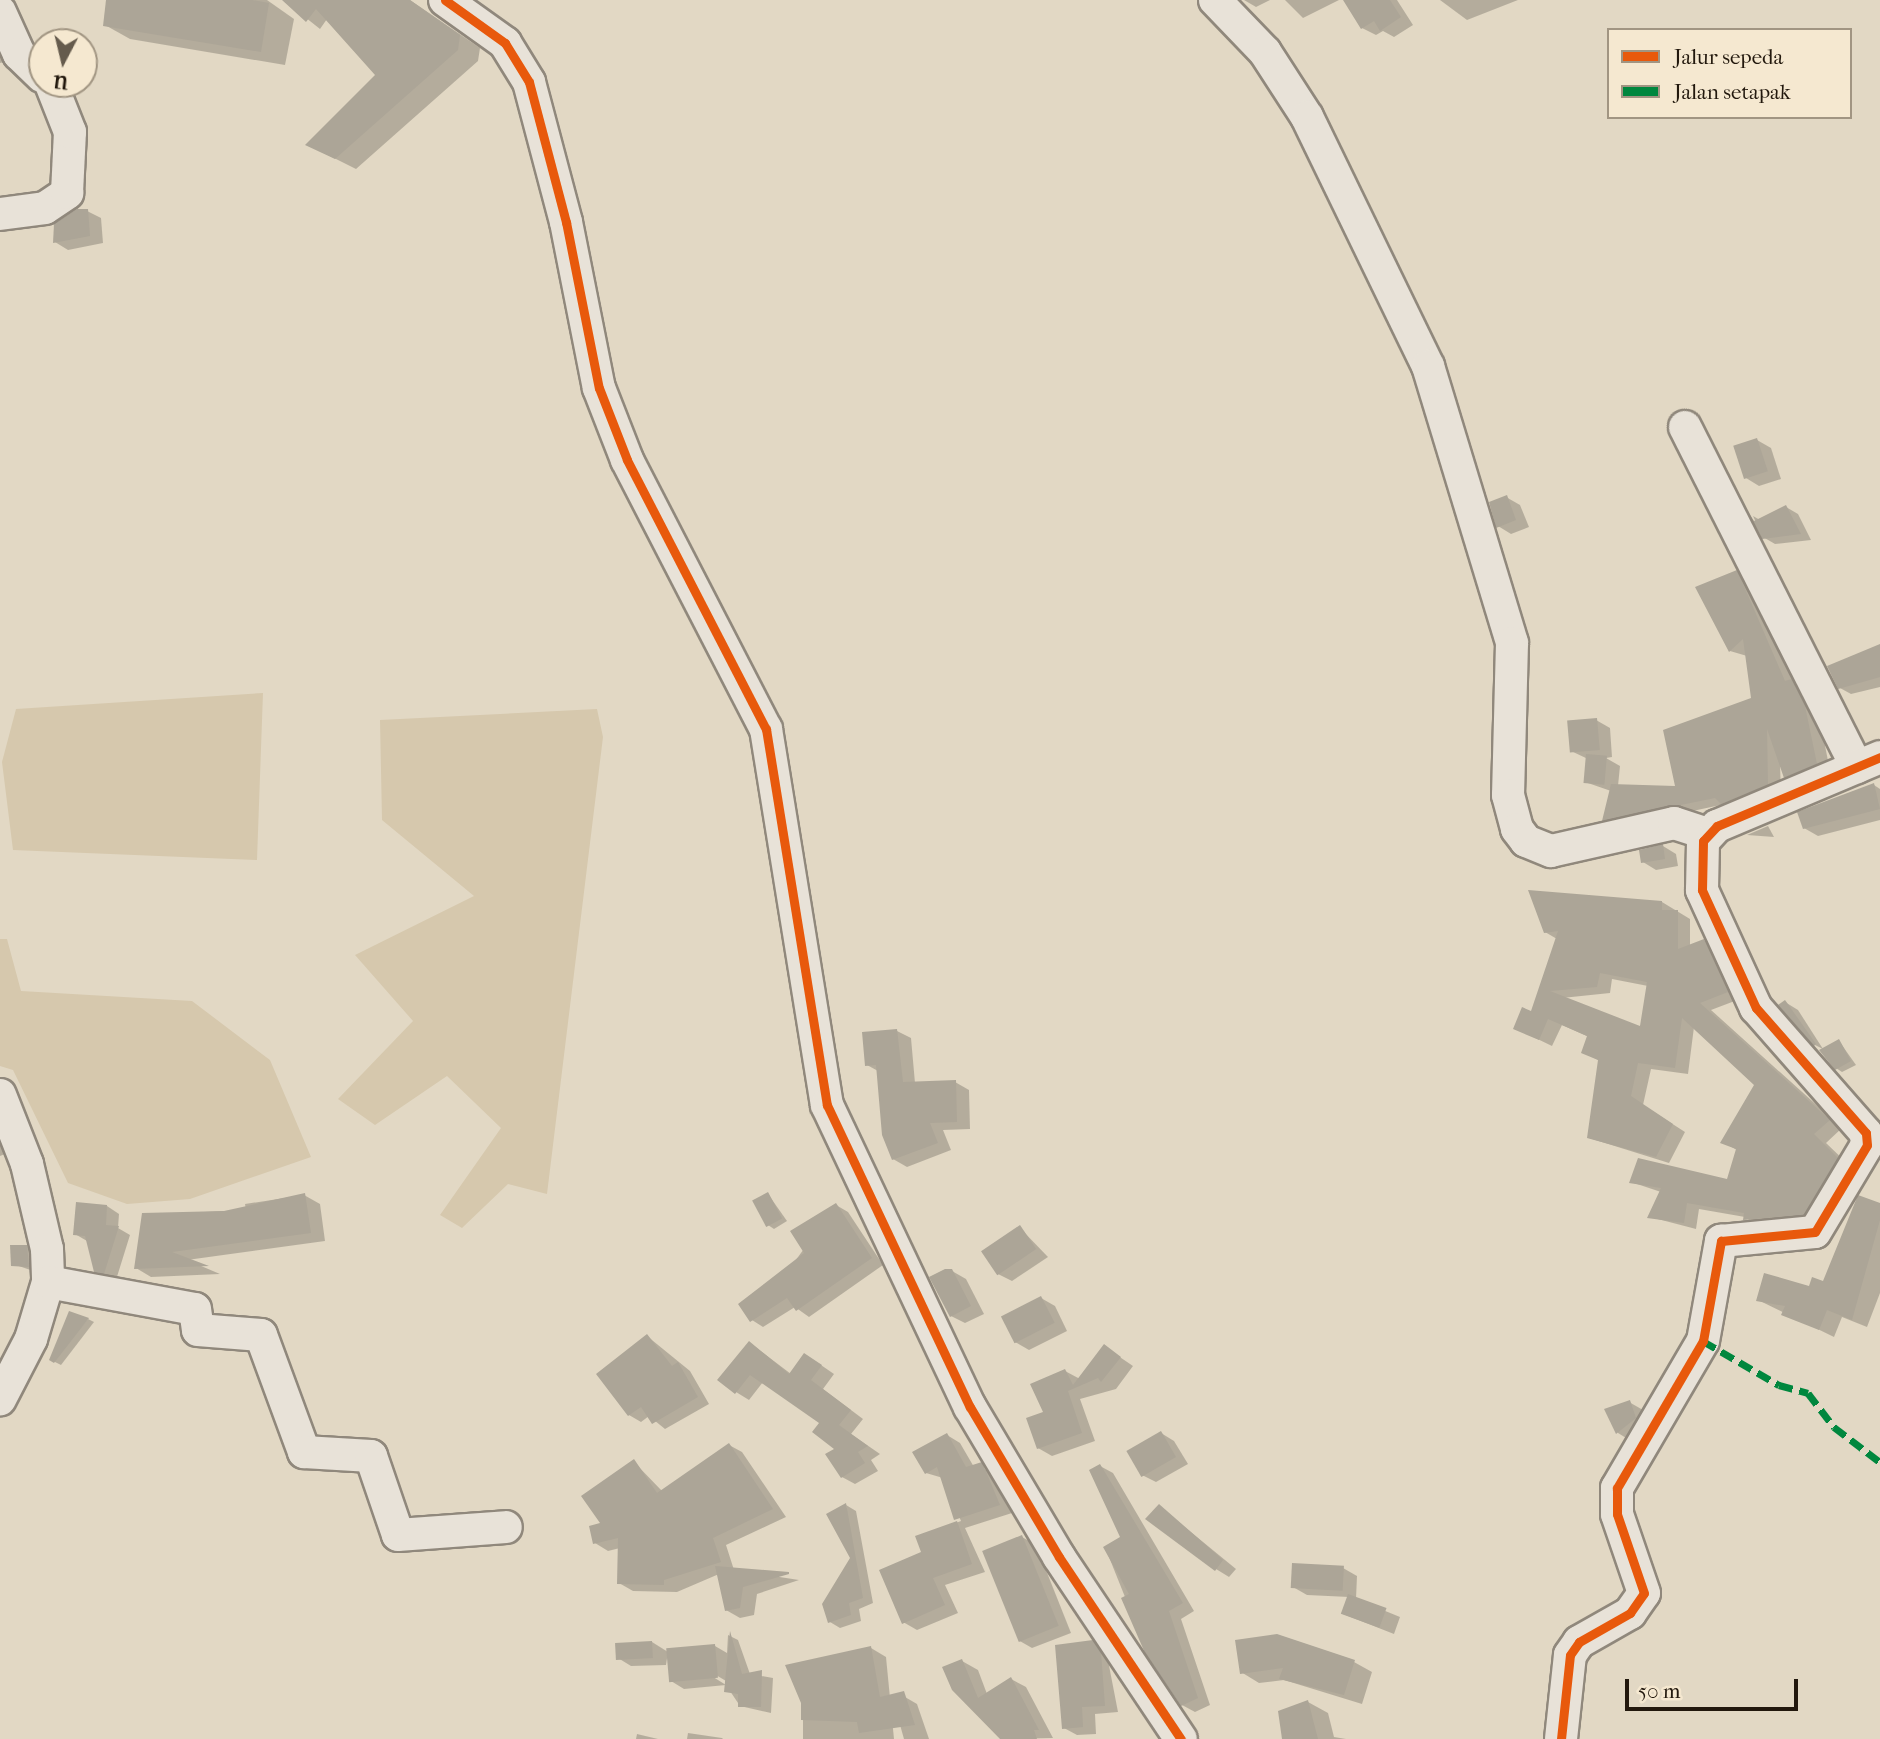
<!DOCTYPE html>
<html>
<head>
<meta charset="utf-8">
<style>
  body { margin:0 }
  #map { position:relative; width:1880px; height:1739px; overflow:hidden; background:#e2d8c4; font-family:"IM FELL French Canon",serif }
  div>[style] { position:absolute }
  .green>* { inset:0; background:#d6c8ad }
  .shadow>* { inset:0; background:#0003 }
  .building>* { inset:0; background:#aca597; transform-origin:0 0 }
  .roads { filter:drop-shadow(2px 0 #90887c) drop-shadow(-2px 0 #90887c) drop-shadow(0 2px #90887c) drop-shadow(0 -2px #90887c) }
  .minor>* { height:32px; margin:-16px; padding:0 16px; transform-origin:16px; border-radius:16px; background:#e8e2d8 }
  .quiet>* { height:7px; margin-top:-3.5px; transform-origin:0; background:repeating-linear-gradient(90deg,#00873e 0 14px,transparent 0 21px) }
  .cycleway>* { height:9px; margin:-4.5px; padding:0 4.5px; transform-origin:4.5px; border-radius:4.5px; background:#e8590c }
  span { translate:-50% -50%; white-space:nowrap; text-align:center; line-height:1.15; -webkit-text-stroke:5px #f5e8d0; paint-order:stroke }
  .legend { position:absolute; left:1607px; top:28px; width:245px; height:91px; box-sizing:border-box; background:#f5e8d0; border:2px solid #a19582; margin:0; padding:9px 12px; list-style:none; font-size:21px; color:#22180d }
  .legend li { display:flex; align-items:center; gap:14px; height:35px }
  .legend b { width:35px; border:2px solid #a19582 }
  .north { position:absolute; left:28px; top:28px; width:70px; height:70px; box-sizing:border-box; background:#f5e8d0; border:2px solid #a19582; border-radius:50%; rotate:187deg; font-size:19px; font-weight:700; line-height:28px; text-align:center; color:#22180d }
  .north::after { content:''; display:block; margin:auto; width:24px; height:32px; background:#655b4d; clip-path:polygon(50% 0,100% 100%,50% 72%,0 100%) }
  .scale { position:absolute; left:1625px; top:1679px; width:173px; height:32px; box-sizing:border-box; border:4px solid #22180d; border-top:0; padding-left:9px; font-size:21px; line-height:24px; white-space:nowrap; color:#22180d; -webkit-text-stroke:5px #f5e8d0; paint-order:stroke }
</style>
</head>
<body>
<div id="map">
  <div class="green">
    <div style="clip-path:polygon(263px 693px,257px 860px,13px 850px,2px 762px,16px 709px)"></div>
    <div style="clip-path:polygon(597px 709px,603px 737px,547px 1194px,508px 1184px,462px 1228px,440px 1215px,501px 1128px,447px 1076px,375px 1125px,338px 1099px,413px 1021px,355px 955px,474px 896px,382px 820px,380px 720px)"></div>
    <div style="clip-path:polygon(0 939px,7px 939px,21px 991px,192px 1001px,270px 1060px,311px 1157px,190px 1199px,127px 1204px,68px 1183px,13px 1070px,0 1066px)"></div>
  </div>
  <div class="shadow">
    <div style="clip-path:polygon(111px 0,267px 0,294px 19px,285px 65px,130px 39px,105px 25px)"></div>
    <div style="clip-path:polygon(322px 0,410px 0,480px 48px,478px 61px,356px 169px,308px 145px,377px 75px,327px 19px,320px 29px,286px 2px)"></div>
    <div style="clip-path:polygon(1244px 0,1270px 0,1256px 7px)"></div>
    <div style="clip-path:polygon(1285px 0,1339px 0,1303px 18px)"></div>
    <div style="clip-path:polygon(1345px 0,1397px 0,1413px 25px,1394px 37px,1383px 31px,1376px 35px,1362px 28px)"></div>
    <div style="clip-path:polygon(1440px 0,1518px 0,1467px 20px)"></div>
    <div style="clip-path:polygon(0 41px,8px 61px,0 63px)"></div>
    <div style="clip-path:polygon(87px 211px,101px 218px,103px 243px,68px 250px,55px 242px)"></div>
    <div style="clip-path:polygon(1757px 440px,1771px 448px,1781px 479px,1759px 486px,1746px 478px)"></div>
    <div style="clip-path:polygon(1506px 497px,1520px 505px,1529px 527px,1511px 534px,1498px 526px)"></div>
    <div style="clip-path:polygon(1786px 507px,1798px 514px,1811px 540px,1775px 544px,1763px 537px,1753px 516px,1760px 520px)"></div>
    <div style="clip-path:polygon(1737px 572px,1751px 580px,1795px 683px,1806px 689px,1819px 715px,1830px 771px,1800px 784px,1780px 764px,1781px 792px,1618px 827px,1604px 820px,1611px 791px,1585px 782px,1588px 759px,1571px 751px,1596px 720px,1610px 728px,1612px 757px,1606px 758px,1620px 766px,1618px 786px,1677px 787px,1753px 699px,1747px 656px,1730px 651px)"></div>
    <div style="clip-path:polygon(1880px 646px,1880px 687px,1851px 694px,1840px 688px)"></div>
    <div style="clip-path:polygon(1874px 785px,1880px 789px,1880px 820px,1818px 836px,1804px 828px)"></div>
    <div style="clip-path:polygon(1768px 826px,1774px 837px,1747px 835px)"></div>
    <div style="clip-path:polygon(1663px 846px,1676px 854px,1678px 866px,1656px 870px,1643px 862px)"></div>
    <div style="clip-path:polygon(evenodd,1662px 902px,1690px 919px,1690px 946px,1704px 941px,1717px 949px,1740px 999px,1711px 1010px,1842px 1128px,1826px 1143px,1850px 1166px,1817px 1221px,1758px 1227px,1745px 1217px,1699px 1209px,1696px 1229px,1650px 1217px,1661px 1192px,1631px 1182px,1728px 1181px,1737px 1150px,1723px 1142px,1757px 1084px,1694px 1027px,1688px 1074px,1651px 1069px,1643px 1105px,1685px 1132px,1669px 1163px,1589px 1138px,1600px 1061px,1583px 1052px,1589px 1037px,1562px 1025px,1552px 1046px,1515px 1028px,1533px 1013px,1557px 939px,1545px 932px,1662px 902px,1612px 979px,1648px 986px,1641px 1029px,1562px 998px,1610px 993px,1612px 979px)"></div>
    <div style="clip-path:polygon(1785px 1002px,1798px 1010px,1823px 1049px,1815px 1045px)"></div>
    <div style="clip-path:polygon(897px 1031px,911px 1038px,915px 1083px,955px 1082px,969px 1090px,970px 1129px,943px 1130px,951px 1150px,907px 1167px,893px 1159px,878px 1071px,867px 1065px)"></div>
    <div style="clip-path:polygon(1839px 1041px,1856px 1065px,1842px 1072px,1836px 1068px)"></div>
    <div style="clip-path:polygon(0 1131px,10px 1152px,0 1156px)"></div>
    <div style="clip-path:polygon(768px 1194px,787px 1221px,774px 1229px,768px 1225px)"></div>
    <div style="clip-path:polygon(304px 1195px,320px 1204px,325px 1241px,187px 1260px,220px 1274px,151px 1277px,136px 1268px,144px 1215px,246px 1210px,245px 1204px)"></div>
    <div style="clip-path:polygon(836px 1205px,848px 1212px,883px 1265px,809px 1317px,795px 1307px,763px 1327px,752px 1320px)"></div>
    <div style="clip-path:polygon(1880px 1205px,1880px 1293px,1867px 1327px,1842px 1317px,1834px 1337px,1758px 1300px,1824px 1283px)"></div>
    <div style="clip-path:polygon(107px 1206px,119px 1214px,118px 1228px,130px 1235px,116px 1280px,96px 1271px,87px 1241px,75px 1234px)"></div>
    <div style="clip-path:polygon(1020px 1228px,1048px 1257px,1012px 1281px,998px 1274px)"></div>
    <div style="clip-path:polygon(27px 1246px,40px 1254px,42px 1274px,13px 1264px)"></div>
    <div style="clip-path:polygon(952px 1271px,966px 1279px,984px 1314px,965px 1323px,951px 1316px)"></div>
    <div style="clip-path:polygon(1041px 1298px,1055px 1306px,1067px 1331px,1029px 1350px,1015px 1342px)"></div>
    <div style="clip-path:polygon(88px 1319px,94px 1322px,61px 1365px,51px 1360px)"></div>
    <div style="clip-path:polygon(647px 1336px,690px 1371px,709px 1404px,665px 1429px,649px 1416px,641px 1422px,629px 1415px)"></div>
    <div style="clip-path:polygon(750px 1343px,791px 1374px,818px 1363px,834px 1374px,823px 1389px,863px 1419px,851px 1434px,880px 1454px,871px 1460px,878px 1471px,855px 1484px,842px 1477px,837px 1449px,821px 1423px,763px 1382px,749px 1400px,736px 1392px)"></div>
    <div style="clip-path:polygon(1105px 1347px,1133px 1366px,1116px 1389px,1080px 1399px,1095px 1441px,1052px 1456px,1038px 1448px,1065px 1371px,1080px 1379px)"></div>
    <div style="clip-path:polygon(1629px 1402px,1643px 1410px,1649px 1426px,1631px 1441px,1618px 1433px,1606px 1410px)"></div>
    <div style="clip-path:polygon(1161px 1433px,1174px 1441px,1188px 1464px,1156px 1482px,1142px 1475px)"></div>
    <div style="clip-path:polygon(947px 1435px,960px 1443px,974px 1467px,995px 1472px,1012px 1513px,965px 1528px,985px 1572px,945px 1585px,958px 1613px,917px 1630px,903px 1622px,923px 1553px,917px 1537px,961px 1521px,943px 1478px,926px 1473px)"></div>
    <div style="clip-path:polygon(729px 1445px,742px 1452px,786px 1517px,726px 1545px,734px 1570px,799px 1580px,757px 1594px,754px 1615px,740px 1618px,726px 1610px,719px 1574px,677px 1592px,633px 1591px,619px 1583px,620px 1548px,608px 1551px,595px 1543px,634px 1462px,662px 1491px)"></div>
    <div style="clip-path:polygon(1100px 1466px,1113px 1473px,1194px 1611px,1181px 1619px,1210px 1705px,1195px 1712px,1182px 1705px,1147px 1652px,1105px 1547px,1122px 1538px)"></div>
    <div style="clip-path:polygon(846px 1505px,856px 1511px,873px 1603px,859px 1609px,861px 1621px,840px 1628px,830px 1622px,852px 1558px)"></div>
    <div style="clip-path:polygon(1159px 1506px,1236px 1569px,1229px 1577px,1216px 1569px)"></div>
    <div style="clip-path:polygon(1022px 1537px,1036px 1545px,1071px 1633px,1032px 1648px,1018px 1640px)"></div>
    <div style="clip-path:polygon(1343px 1568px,1357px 1576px,1356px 1599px,1400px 1617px,1394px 1634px,1343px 1614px,1349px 1597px,1307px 1595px,1293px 1587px)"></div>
    <div style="clip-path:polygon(evenodd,728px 1635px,738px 1640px,750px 1674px,773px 1678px,771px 1713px,740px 1706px,726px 1685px,684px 1689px,671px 1681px,715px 1646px,727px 1653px,728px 1635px,711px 1672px,726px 1681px,726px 1685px,710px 1675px,711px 1672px)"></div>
    <div style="clip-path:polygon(652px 1642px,668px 1652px,666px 1665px,631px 1666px,618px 1658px)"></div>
    <div style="clip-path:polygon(1092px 1642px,1106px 1650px,1118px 1712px,1095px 1714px,1096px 1734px,1077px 1735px,1064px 1728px)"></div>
    <div style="clip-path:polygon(1237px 1642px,1354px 1662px,1372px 1672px,1362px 1704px,1284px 1680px,1259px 1683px,1241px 1672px)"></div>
    <div style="clip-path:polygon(871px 1648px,886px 1657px,894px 1739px,803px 1739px,803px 1703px)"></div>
    <div style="clip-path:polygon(962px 1661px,978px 1670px,987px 1694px,1011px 1679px,1026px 1687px,1053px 1738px,1003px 1739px,953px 1689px)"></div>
    <div style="clip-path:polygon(905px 1697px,917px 1704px,929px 1739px,904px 1739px,893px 1700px)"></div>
    <div style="clip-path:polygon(1308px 1702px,1328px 1713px,1334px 1737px,1346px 1739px,1283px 1739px)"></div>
    <div style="clip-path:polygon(688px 1733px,722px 1738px,723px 1739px,687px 1739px)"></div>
    <div style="clip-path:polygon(637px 1734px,658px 1739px,636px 1739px)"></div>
  </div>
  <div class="building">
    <div style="clip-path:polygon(106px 0,252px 0,269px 3px,261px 52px,103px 26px)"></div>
    <div style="clip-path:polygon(282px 0,410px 0,460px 35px,458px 50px,335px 159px,305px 145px,375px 75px,316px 9px,306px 22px)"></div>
    <div style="clip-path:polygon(1343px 0,1390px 0,1401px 17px,1380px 31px,1374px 21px,1361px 29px)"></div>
    <div style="clip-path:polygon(77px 209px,88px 209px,90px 236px,53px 243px,54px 224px)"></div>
    <div style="left:1757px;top:438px;width:35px;height:25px;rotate:72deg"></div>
    <div style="clip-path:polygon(1507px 495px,1516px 520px,1496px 528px,1489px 502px)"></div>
    <div style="clip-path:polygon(1786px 505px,1801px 534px,1762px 539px,1748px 512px,1754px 521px)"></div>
    <div style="clip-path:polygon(1737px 570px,1785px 681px,1792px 679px,1805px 706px,1817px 764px,1784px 778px,1767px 729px,1768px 785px,1721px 804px,1715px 798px,1602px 821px,1611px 784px,1675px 786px,1663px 730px,1751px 698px,1743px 639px,1729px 652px,1695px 587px)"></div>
    <div style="clip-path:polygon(1880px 644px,1880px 677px,1838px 689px,1827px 666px)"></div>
    <div style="left:1597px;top:718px;width:32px;height:30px;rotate:85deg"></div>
    <div style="left:1586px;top:754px;width:21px;height:29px;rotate:5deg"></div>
    <div style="clip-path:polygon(1874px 783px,1880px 809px,1803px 829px,1797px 812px)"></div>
    <div style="clip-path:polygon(1663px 844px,1665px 859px,1641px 863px,1639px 850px)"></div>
    <div style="clip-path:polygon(evenodd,1528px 890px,1662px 901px,1662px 910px,1678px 910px,1678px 949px,1704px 939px,1728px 992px,1700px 1003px,1830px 1120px,1814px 1134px,1838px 1158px,1804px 1215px,1743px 1220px,1744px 1213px,1687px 1203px,1684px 1223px,1647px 1218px,1661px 1188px,1629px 1183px,1638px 1158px,1727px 1179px,1736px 1149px,1720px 1143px,1754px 1085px,1682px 1018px,1675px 1068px,1638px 1063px,1631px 1096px,1673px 1124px,1656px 1157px,1587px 1138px,1598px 1060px,1581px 1053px,1587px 1036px,1548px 1019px,1539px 1040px,1513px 1029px,1522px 1007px,1531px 1011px,1558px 931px,1544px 933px,1528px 890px,1600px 973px,1647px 982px,1640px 1026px,1550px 991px,1597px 987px,1600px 973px)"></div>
    <div style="clip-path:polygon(1785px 1000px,1816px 1044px,1814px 1046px,1778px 1005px)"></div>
    <div style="clip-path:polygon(897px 1029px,903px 1082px,956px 1080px,957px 1122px,930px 1123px,938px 1143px,892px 1160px,882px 1135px,876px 1065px,865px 1066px,862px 1032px)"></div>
    <div style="clip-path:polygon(1839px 1039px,1851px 1061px,1835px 1070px,1819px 1050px)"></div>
    <div style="left:768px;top:1192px;width:30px;height:18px;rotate:62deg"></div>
    <div style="clip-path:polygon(305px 1193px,311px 1233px,172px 1252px,209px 1266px,134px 1269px,142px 1213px,224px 1211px)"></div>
    <div style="clip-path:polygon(1858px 1195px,1880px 1203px,1880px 1220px,1852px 1320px,1827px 1310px,1819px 1330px,1781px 1315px,1785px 1306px,1756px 1301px,1764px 1273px,1809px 1286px,1812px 1277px,1823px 1281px)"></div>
    <div style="clip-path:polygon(76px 1202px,107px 1205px,106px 1225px,119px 1226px,104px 1274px,94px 1272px,85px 1236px,73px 1235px)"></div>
    <div style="clip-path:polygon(836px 1203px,872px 1258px,796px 1311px,787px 1298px,750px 1322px,738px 1304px,804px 1253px,790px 1231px)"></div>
    <div style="left:1020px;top:1225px;width:29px;height:47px;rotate:56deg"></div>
    <div style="clip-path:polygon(10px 1245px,27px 1245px,29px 1267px,11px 1266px)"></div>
    <div style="clip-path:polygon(945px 1269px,952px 1269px,971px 1306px,950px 1317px,929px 1277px)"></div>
    <div style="left:1041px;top:1296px;width:30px;height:45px;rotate:63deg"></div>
    <div style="clip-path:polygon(69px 1311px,89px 1318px,54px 1363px,49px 1360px)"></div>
    <div style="clip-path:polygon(647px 1334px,672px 1366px,678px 1362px,698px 1397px,652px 1424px,641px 1407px,628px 1416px,596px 1374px)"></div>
    <div style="clip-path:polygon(749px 1341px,789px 1374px,804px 1353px,822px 1365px,811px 1380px,851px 1410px,839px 1425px,868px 1446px,858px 1452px,865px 1463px,841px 1478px,825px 1454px,834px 1449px,812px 1432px,819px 1423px,750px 1375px,735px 1394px,717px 1380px)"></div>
    <div style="clip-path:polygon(1104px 1344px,1121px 1357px,1101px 1382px,1098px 1378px,1068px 1391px,1082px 1433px,1037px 1449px,1026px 1418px,1043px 1412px,1030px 1384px,1065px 1369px,1073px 1385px)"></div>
    <div style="clip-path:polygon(1630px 1400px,1636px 1418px,1616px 1434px,1604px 1409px)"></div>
    <div style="left:1161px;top:1431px;width:30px;height:40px;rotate:60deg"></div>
    <div style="clip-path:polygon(947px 1433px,966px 1467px,982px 1462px,1000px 1505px,954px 1520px,937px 1467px,925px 1474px,912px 1452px)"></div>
    <div style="clip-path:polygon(729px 1443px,773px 1509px,713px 1538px,721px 1562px,664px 1580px,664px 1585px,617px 1584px,618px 1538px,593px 1544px,589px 1526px,600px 1523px,581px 1496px,634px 1459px,657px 1493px)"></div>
    <div style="clip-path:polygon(1100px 1464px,1183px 1603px,1169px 1611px,1198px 1698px,1181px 1706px,1145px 1653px,1121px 1598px,1129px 1594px,1103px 1547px,1120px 1537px,1089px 1470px)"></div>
    <div style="clip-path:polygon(846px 1503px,863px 1598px,849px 1603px,851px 1615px,828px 1623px,822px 1604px,850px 1558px,826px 1514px)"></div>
    <div style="clip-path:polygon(1159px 1504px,1223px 1560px,1215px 1571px,1145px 1519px)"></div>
    <div style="clip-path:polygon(957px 1521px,972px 1564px,933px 1578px,945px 1605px,902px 1624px,879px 1570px,921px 1552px,915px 1536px)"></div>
    <div style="left:1022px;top:1535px;width:98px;height:43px;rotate:68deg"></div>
    <div style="left:1292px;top:1563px;width:52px;height:25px;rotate:3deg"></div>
    <div style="clip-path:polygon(715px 1566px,789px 1572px,789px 1574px,743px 1587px,740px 1608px,725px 1611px)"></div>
    <div style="left:1348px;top:1594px;width:41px;height:21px;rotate:20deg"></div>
    <div style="clip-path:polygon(730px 1631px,742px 1674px,762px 1670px,761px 1707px,738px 1707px,738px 1694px,724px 1692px)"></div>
    <div style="clip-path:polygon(1277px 1634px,1355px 1660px,1344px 1695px,1279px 1679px,1283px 1668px,1240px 1674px,1235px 1640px)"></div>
    <div style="clip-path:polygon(1093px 1640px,1101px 1652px,1105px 1706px,1082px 1707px,1083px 1727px,1062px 1729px,1055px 1645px)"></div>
    <div style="left:652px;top:1641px;width:17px;height:37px;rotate:87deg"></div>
    <div style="left:715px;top:1644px;width:34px;height:49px;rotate:85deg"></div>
    <div style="clip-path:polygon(871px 1646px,880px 1697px,904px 1691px,915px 1725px,859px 1733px,857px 1722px,801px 1720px,801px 1703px,785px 1665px)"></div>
    <div style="clip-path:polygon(962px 1659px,978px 1698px,1011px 1677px,1039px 1730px,1034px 1730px,1037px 1739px,1000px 1739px,952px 1690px,942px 1667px)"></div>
    <div style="clip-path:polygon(1308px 1700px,1318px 1739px,1282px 1739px,1278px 1711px)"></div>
  </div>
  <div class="roads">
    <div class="minor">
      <div style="left:445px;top:0;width:74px;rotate:35.6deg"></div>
      <div style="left:505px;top:43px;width:46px;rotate:58.4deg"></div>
      <div style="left:529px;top:82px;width:145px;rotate:75.2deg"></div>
      <div style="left:566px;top:222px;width:169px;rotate:78.8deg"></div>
      <div style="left:599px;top:388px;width:77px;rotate:68.7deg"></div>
      <div style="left:627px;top:460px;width:303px;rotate:62.7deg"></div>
      <div style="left:766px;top:729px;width:381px;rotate:80.8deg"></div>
      <div style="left:827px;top:1105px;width:334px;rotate:64.7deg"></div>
      <div style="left:970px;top:1407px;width:174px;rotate:59.3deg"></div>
      <div style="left:1059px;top:1557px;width:219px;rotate:56.2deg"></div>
      <div style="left:1215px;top:0;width:72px;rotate:46.1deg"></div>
      <div style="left:1265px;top:52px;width:77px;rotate:57.1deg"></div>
      <div style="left:1307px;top:117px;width:277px;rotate:64.1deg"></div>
      <div style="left:1428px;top:366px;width:289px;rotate:73.1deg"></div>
      <div style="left:1512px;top:643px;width:152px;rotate:91.5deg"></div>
      <div style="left:1508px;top:795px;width:35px;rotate:75deg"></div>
      <div style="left:1517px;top:829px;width:15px;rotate:53deg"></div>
      <div style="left:1526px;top:841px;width:27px;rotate:22deg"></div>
      <div style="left:1551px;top:851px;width:126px;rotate:-12.8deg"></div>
      <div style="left:1674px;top:823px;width:36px;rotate:18deg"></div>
      <div style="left:0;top:12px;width:46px;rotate:65.7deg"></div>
      <div style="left:19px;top:54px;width:32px;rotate:44deg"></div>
      <div style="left:0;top:214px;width:45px;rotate:-7.6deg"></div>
      <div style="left:45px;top:208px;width:27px;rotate:-34deg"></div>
      <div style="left:67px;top:193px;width:61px;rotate:-87.2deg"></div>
      <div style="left:70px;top:132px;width:52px;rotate:-111.6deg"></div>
      <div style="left:1685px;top:427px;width:381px;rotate:63.2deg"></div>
      <div style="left:0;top:1095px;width:74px;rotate:68.6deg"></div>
      <div style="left:27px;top:1164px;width:87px;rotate:76.8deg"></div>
      <div style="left:47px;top:1249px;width:33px;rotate:88deg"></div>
      <div style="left:48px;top:1282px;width:59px;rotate:106.6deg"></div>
      <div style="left:31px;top:1339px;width:68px;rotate:117.3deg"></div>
      <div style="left:48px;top:1282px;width:149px;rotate:10.4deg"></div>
      <div style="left:195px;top:1309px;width:21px;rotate:82deg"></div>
      <div style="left:198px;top:1330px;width:63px;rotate:4.5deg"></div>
      <div style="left:261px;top:1335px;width:125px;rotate:69.8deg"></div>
      <div style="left:304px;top:1452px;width:67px;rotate:3.4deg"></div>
      <div style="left:371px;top:1456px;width:83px;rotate:71.1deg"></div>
      <div style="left:398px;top:1535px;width:108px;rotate:-4.2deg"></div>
      <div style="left:1561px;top:1739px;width:84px;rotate:-83.9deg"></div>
      <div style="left:1570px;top:1655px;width:16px;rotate:-55deg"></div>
      <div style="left:1579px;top:1642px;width:59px;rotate:-29.6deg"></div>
      <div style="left:1630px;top:1613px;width:24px;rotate:-55deg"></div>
      <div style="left:1644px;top:1593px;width:83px;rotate:-108.9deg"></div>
      <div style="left:1617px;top:1514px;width:26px;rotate:-90deg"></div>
      <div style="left:1617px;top:1488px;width:170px;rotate:-59.7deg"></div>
      <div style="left:1703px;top:1341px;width:102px;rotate:-79.8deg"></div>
      <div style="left:1721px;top:1241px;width:94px;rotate:-5.5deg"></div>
      <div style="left:1815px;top:1232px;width:101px;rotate:-59.1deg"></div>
      <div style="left:1867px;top:1145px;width:12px;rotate:-95deg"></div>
      <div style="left:1866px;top:1133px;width:167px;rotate:-131.3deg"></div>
      <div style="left:1756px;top:1008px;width:130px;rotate:-114.6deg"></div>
      <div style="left:1702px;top:890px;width:49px;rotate:-88.8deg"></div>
      <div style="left:1703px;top:841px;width:21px;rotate:-47deg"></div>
      <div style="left:1717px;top:826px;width:177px;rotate:-22.9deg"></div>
    </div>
  </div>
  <div class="quiet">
    <div style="left:1703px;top:1341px;width:88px;rotate:30.1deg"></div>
    <div style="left:1779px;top:1385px;width:30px;rotate:15deg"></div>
    <div style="left:1808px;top:1393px;width:43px;rotate:52.6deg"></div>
    <div style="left:1834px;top:1427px;width:58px;rotate:37.3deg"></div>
  </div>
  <div class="cycleway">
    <div style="left:445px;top:0;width:74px;rotate:35.6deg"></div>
    <div style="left:505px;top:43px;width:46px;rotate:58.4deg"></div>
    <div style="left:529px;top:82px;width:145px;rotate:75.2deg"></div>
    <div style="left:566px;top:222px;width:169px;rotate:78.8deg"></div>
    <div style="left:599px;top:388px;width:77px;rotate:68.7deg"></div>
    <div style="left:627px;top:460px;width:303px;rotate:62.7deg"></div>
    <div style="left:766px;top:729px;width:381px;rotate:80.8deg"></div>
    <div style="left:827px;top:1105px;width:334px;rotate:64.7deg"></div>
    <div style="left:970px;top:1407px;width:174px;rotate:59.3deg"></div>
    <div style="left:1059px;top:1557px;width:219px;rotate:56.2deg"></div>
    <div style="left:1561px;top:1739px;width:84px;rotate:-83.9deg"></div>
    <div style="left:1570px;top:1655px;width:16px;rotate:-55deg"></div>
    <div style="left:1579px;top:1642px;width:59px;rotate:-29.6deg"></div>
    <div style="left:1630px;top:1613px;width:24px;rotate:-55deg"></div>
    <div style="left:1644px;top:1593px;width:83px;rotate:-108.9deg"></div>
    <div style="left:1617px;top:1514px;width:26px;rotate:-90deg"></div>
    <div style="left:1617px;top:1488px;width:170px;rotate:-59.7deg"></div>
    <div style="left:1703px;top:1341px;width:102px;rotate:-79.8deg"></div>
    <div style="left:1721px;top:1241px;width:94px;rotate:-5.5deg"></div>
    <div style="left:1815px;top:1232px;width:101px;rotate:-59.1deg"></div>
    <div style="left:1867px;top:1145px;width:12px;rotate:-95deg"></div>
    <div style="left:1866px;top:1133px;width:167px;rotate:-131.3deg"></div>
    <div style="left:1756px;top:1008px;width:130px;rotate:-114.6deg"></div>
    <div style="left:1702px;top:890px;width:49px;rotate:-88.8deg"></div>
    <div style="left:1703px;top:841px;width:21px;rotate:-47deg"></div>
    <div style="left:1717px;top:826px;width:177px;rotate:-22.9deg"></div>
  </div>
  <ul class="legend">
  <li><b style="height:9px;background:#e8590c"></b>Jalur sepeda</li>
  <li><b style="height:9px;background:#00873e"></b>Jalan setapak</li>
  </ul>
  <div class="north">U</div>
  <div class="scale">50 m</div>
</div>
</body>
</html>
